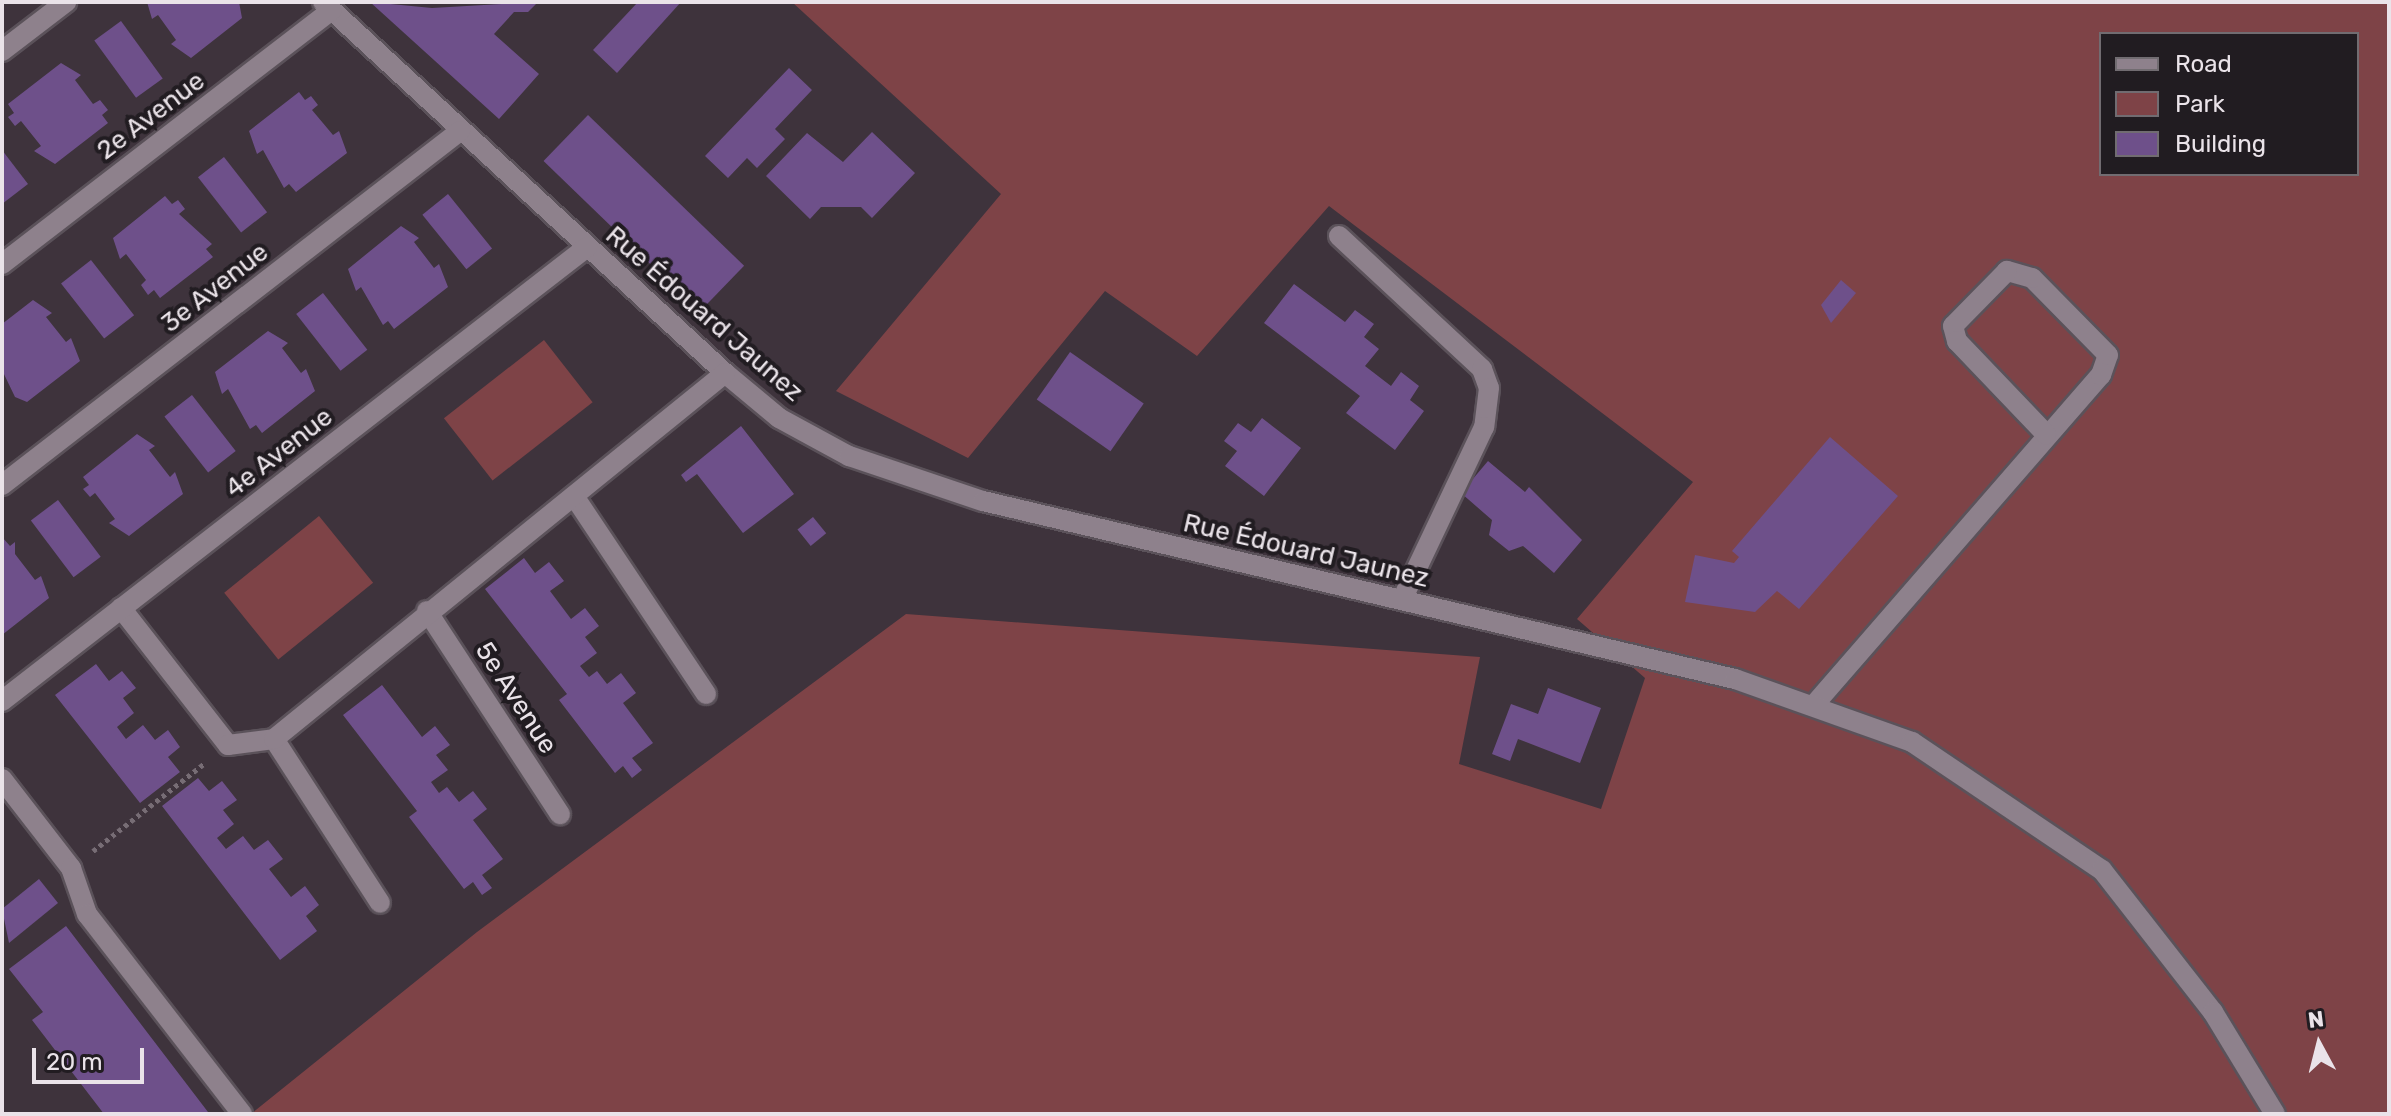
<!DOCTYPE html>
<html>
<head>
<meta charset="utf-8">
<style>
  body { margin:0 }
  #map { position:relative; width:2391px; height:1116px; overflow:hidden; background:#3e333c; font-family:Rubik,sans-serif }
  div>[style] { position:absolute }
  .green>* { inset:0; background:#7e4347; transform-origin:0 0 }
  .building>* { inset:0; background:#6e508a; transform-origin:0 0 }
  .path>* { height:5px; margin-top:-2.5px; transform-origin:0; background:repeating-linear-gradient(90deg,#776d75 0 4px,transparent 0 8px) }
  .roads { filter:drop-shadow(2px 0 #5b525a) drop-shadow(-2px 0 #5b525a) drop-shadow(0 2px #5b525a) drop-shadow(0 -2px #5b525a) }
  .service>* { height:20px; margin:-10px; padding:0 10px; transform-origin:10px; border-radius:10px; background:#8e818c }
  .minor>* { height:20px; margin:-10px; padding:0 10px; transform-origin:10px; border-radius:10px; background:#8e818c }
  span { translate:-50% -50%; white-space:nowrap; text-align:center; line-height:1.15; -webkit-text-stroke:8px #211c21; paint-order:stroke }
  .street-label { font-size:26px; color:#eae3e9 }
  .frame { position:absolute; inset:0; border:4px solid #eae3e9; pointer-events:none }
  .legend { position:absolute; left:2099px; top:32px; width:260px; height:144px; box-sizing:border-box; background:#211c21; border:2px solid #716c71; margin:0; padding:10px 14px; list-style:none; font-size:24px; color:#eae3e9 }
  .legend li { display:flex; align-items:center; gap:16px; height:40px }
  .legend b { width:40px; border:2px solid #716c71 }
  .north { position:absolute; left:2279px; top:1004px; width:80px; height:80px; -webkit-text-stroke:6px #211c21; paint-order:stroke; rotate:353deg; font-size:22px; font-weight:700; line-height:32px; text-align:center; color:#eae3e9 }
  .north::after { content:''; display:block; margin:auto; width:28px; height:36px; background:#eae3e9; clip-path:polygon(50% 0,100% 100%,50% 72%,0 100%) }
  .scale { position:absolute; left:32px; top:1048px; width:112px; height:36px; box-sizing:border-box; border:4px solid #eae3e9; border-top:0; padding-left:10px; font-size:24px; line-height:28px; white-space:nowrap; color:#eae3e9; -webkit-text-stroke:6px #211c21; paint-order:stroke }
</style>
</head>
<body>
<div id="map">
  <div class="green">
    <div style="clip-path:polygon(evenodd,792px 2px,2389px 2px,2389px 1114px,251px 1114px,477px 932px,906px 614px,1480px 657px,1459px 764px,1601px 809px,1645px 678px,1577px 619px,1693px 482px,1329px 206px,1197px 356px,1105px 291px,968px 458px,836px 391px,1001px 194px,792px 2px,2101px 34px,2357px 34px,2357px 174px,2101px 174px,2101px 34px)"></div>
    <div style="left:544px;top:340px;width:79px;height:127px;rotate:52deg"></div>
    <div style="left:319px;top:516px;width:86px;height:122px;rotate:51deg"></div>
  </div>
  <div class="building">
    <div style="clip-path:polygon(147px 2px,239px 2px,242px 18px,191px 58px,171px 44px,176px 40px,158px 15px,152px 19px)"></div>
    <div style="clip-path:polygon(370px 2px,432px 8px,538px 2px,528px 12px,514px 12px,494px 34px,539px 74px,499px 119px)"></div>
    <div style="clip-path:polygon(638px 2px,681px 2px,617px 73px,593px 50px)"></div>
    <div style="left:121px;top:21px;width:71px;height:33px;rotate:54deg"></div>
    <div style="clip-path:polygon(61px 63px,81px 75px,75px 80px,93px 104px,100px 100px,108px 110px,102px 115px,108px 123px,55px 164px,34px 151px,41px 146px,21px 121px,15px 126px,8px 117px,14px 113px,8px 104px)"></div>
    <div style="clip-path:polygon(789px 68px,812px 90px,775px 129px,785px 139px,757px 168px,747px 158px,728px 178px,705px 156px)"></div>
    <div style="clip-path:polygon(299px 92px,305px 100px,311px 96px,318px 105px,312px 110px,333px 135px,339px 131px,347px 153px,296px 192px,289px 184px,284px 188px,263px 150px,257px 154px,249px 131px)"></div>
    <div style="left:588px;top:115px;width:217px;height:64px;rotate:44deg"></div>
    <div style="clip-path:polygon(872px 132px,915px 173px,872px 218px,861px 207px,821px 207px,810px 219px,766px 176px,807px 133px,843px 162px)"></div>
    <div style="clip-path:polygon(2px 150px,28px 184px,2px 204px)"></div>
    <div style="left:224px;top:157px;width:70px;height:33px;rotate:52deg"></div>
    <div style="left:448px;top:194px;width:70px;height:33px;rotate:51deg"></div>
    <div style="clip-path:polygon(165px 196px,172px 204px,178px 200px,185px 209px,179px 214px,212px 244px,206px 249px,213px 257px,160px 298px,154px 290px,148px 295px,141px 285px,146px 280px,126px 254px,120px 259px,113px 238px)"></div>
    <div style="clip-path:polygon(401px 226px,419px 238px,414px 242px,434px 268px,439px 264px,448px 287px,394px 329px,388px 321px,383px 325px,361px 287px,356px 291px,348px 269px)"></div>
    <div style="left:91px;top:260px;width:70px;height:38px;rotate:52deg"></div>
    <div style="clip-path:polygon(1841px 280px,1856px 293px,1831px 323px,1821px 305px)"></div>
    <div style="clip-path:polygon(1294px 284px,1345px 322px,1355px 310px,1374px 324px,1364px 337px,1379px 349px,1365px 366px,1391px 386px,1401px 372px,1419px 386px,1410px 400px,1424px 411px,1395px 450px,1346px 413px,1360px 396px,1264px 323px)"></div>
    <div style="left:323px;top:293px;width:72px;height:34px;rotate:52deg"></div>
    <div style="clip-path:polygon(33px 300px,52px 313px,46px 317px,66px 342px,71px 338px,80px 361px,27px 402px,15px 397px,2px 370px,2px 324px)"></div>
    <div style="clip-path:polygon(268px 331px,288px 343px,282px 348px,301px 373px,306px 369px,315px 391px,262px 433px,256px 425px,250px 429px,228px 389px,222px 394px,215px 372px)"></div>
    <div style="left:1070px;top:352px;width:90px;height:58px;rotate:35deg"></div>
    <div style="left:192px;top:395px;width:71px;height:35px;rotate:52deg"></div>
    <div style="clip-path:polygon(1262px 418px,1301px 448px,1264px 496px,1225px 466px,1237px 451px,1224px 441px,1238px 423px,1251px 432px)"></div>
    <div style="clip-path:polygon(741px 426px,794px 494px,743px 533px,697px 474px,686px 482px,681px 475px)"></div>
    <div style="clip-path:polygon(137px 434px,155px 446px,149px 450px,170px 477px,175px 472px,183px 494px,129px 536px,109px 523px,115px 519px,95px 493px,90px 497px,83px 489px,89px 485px,83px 477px)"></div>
    <div style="clip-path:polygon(1830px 437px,1898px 496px,1799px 609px,1777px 591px,1755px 612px,1685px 602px,1695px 555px,1734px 563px,1739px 557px,1732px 551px)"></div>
    <div style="clip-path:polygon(1488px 461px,1525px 492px,1529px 487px,1582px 540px,1554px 573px,1523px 546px,1509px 551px,1489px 535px,1492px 520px,1461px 493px)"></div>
    <div style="left:58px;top:500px;width:71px;height:34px;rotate:53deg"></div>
    <div style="left:813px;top:517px;width:21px;height:20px;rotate:51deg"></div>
    <div style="clip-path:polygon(2px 537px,10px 546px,15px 542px,15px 554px,35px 580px,41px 576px,49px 598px,2px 635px)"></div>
    <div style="clip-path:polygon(524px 558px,535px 573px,549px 562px,564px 581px,550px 591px,571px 619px,585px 608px,599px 626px,585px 637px,597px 653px,580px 666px,589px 677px,597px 671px,607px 684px,621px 673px,636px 693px,623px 703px,653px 743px,632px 758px,642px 770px,632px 778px,623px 766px,615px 773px,559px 700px,567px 694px,485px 589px)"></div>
    <div style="clip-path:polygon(96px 664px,109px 681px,122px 671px,136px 688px,123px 698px,134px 713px,117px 727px,126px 739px,143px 725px,155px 740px,168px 730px,180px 747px,168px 757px,180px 772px,140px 803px,55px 695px)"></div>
    <div style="clip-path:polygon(382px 685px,422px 737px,435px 726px,450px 745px,436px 755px,448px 770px,431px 782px,439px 793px,447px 787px,459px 802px,473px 791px,487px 809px,473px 820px,503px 859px,482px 875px,492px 888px,482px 895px,473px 882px,464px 889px,409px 817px,417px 811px,343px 715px)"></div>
    <div style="clip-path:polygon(1548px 688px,1601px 708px,1580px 763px,1518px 739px,1510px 761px,1492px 754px,1511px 704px,1538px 714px)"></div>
    <div style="clip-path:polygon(198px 778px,209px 791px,222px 781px,237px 800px,223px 810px,234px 824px,217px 838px,226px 849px,243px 836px,254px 850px,268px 840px,283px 859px,269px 869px,291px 897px,305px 886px,319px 905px,306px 916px,317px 931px,280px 960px,162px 806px)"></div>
    <div style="clip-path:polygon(39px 879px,58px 903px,9px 943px,2px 909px)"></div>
    <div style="clip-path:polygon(66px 926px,208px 1112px,206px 1114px,104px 1114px,32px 1020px,43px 1012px,9px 969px)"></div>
  </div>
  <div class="path">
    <div style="left:93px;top:851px;width:142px;rotate:-38.2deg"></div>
  </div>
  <div class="roads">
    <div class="service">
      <div style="left:1339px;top:236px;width:195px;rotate:42.9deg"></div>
      <div style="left:1482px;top:369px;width:20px;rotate:70deg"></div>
      <div style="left:1489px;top:388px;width:39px;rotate:97deg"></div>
      <div style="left:1484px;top:427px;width:191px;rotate:115.4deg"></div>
      <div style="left:574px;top:496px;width:238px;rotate:56.3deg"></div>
      <div style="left:427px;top:611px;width:243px;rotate:56.8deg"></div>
      <div style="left:1813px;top:706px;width:439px;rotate:-49deg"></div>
      <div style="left:2101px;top:375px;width:21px;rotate:-71deg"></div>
      <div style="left:2108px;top:355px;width:108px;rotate:-134.6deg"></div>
      <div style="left:2032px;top:278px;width:26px;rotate:-164deg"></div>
      <div style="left:2007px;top:271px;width:77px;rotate:134.5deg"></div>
      <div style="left:1953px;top:326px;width:16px;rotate:75deg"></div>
      <div style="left:1957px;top:341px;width:129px;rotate:46.3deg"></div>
      <div style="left:274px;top:739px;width:195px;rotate:57.1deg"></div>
    </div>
    <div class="minor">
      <div style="left:323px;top:2px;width:547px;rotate:42.7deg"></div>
      <div style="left:725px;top:373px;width:70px;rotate:39.8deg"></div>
      <div style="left:779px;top:418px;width:80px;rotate:28.5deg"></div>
      <div style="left:849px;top:456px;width:141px;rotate:18.6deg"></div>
      <div style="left:983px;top:501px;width:773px;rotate:13.32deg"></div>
      <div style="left:1735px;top:679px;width:188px;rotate:19.6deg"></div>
      <div style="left:1912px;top:742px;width:229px;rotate:34deg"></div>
      <div style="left:2102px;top:870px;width:180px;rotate:52deg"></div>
      <div style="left:2213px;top:1012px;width:119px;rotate:58.7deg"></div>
      <div style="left:2px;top:51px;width:81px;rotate:-37.4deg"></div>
      <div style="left:2px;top:264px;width:416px;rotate:-37.6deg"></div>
      <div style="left:2px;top:485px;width:579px;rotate:-37.7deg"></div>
      <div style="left:121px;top:608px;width:174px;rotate:52deg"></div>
      <div style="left:228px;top:745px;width:46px;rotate:-7.4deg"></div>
      <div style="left:274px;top:739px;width:581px;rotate:-39.06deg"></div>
      <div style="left:2px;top:701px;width:741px;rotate:-37.81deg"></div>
      <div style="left:2px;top:779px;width:113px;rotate:52.2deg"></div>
      <div style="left:71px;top:868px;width:49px;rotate:70.8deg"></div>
      <div style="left:87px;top:914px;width:253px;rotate:52.2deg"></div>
    </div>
  </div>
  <div class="street-label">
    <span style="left:151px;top:116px;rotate:-37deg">2e Avenue</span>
    <span style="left:215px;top:288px;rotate:-38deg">3e Avenue</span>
    <span style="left:704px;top:314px;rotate:41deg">Rue Édouard Jaunez</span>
    <span style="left:279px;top:453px;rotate:-38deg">4e Avenue</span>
    <span style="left:1306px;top:551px;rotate:13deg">Rue Édouard Jaunez</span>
    <span style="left:516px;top:698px;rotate:57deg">5e Avenue</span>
  </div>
  <div class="frame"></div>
  <ul class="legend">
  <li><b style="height:10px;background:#8e818c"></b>Road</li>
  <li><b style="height:22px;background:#7e4347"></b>Park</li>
  <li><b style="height:22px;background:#6e508a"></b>Building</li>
  </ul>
  <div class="north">N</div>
  <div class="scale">20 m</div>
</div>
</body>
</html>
